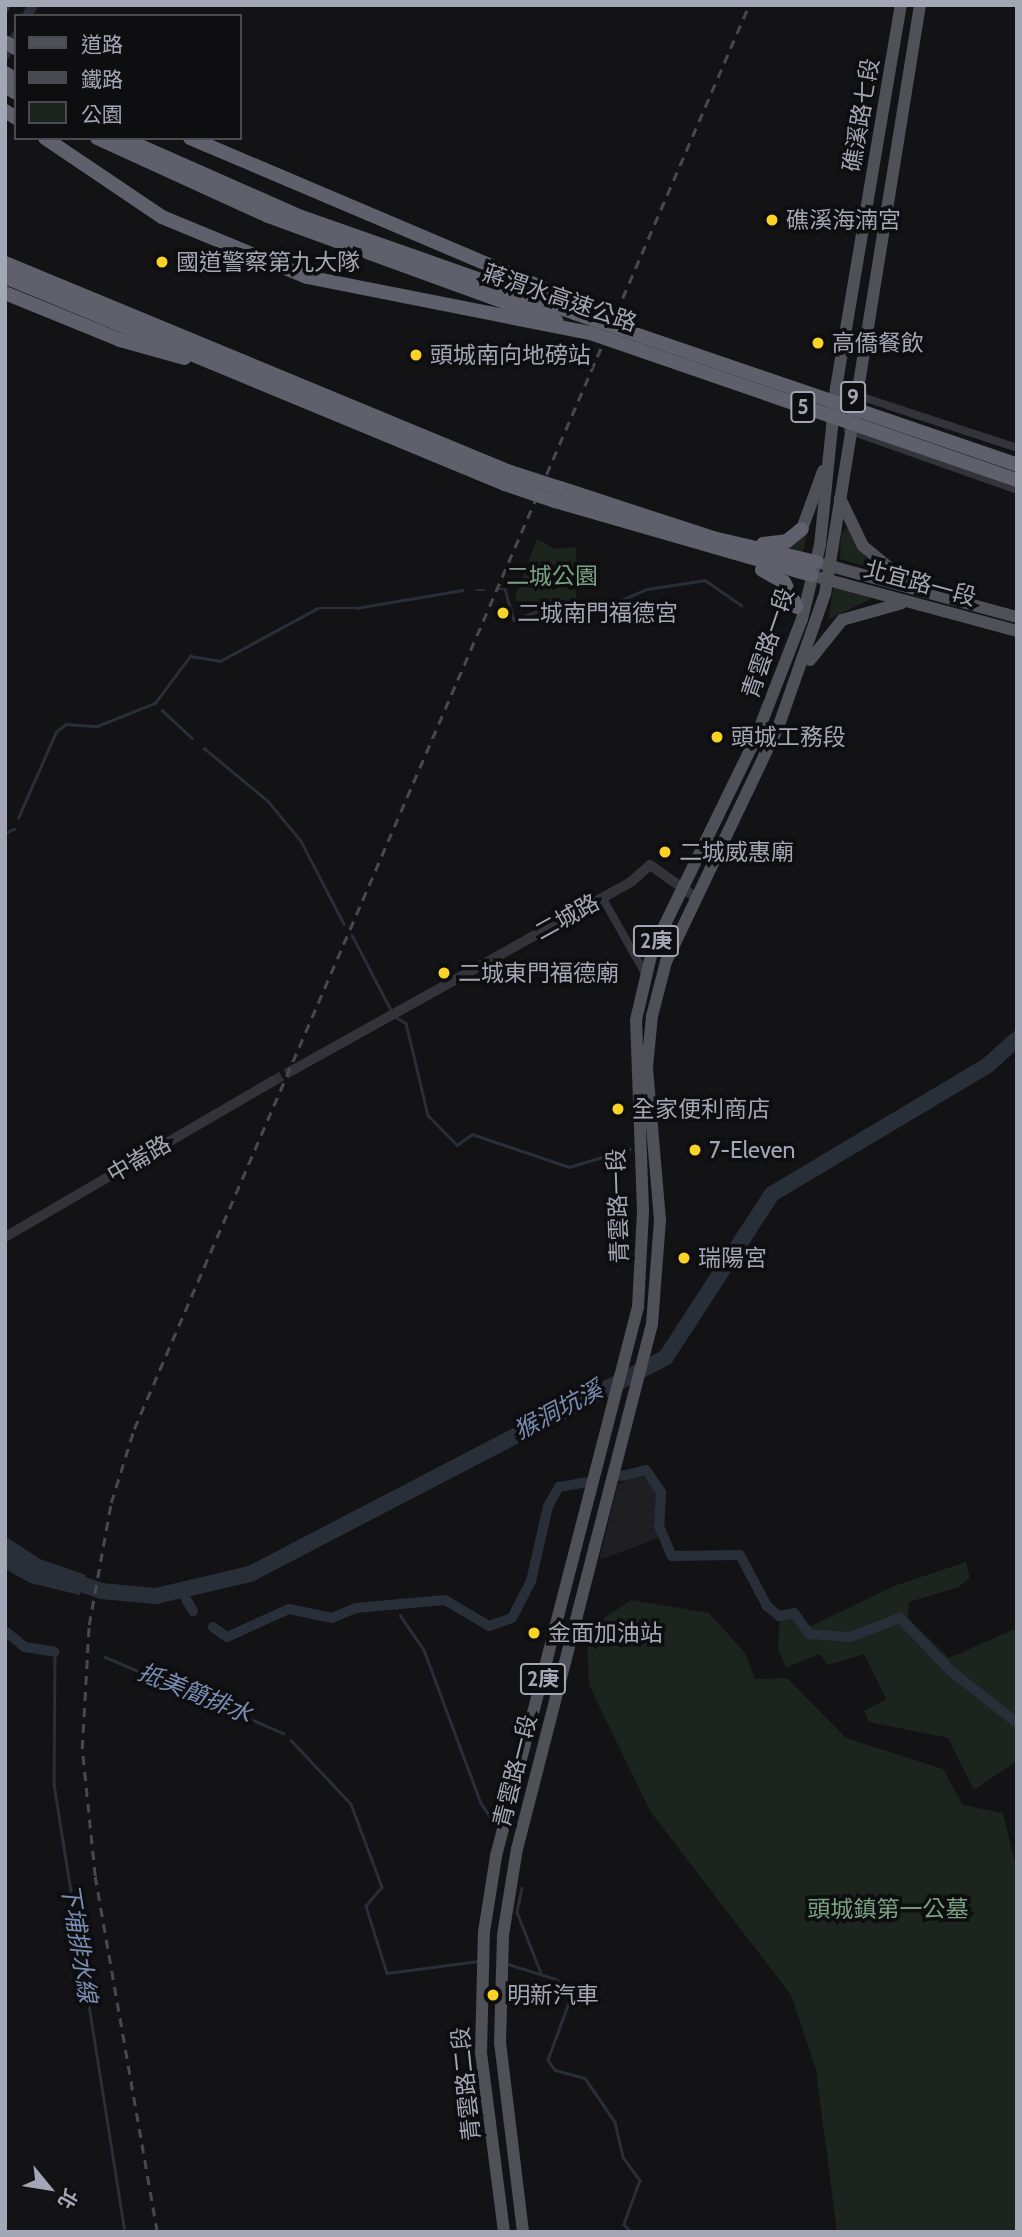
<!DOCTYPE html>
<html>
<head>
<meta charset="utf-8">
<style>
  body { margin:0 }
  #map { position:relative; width:1022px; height:2237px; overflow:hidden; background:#131214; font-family:Cabin,"Noto Sans TC",sans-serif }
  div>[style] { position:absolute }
  .built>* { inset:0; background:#1f1e21 }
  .green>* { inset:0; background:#1c241e }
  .water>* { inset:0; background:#282f38 }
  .stream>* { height:2.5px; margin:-1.25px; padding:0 1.25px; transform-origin:1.25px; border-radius:1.25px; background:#282f38 }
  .canal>* { height:10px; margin:-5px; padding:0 5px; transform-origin:5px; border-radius:5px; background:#282f38 }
  .river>* { height:16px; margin:-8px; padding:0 8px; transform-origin:8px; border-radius:8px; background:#282f38 }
  .tertiary-tunnel>* { height:10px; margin-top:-5px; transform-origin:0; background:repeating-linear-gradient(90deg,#303034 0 10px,transparent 0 15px) }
  .minor>* { height:8px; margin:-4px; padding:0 4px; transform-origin:4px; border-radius:4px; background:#333339 }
  .tertiary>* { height:10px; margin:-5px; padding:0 5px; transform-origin:5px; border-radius:5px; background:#333339 }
  .primary>* { height:12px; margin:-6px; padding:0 6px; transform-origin:6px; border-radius:6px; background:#4f5058 }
  .motorway>* { height:14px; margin:-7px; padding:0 7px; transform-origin:7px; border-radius:7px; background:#5f606b }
  .rail>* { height:2.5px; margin-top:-1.25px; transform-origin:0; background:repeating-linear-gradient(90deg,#484950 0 9px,transparent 0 16px) }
  .motorway-bridge>* { height:14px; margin:-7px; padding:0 7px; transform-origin:7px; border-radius:7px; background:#5f606b }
  .dots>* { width:19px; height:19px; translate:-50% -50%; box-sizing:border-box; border:4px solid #0e0d0f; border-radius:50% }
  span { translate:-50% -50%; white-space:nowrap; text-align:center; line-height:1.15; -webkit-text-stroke:7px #0e0d0f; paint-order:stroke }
  .shield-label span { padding:2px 5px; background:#0e0d0f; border:2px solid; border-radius:5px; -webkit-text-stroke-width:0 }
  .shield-label { font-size:21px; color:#a3a6b5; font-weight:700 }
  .street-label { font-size:23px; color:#a3a6b5 }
  .poi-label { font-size:23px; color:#a3a6b5 }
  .left { translate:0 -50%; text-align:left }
  .park-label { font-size:23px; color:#79a282 }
  .water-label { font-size:24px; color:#788eb3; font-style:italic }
  .frame { position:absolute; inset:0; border:7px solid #a3a6b5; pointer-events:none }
  .legend { position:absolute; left:14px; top:14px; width:228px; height:126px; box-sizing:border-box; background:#0e0d0f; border:2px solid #4a4a51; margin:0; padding:9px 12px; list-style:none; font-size:21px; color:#a3a6b5 }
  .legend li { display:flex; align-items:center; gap:14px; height:35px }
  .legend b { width:35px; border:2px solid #4a4a51 }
  .north { position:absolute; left:14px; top:2153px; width:70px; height:70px; -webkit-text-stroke:5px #0e0d0f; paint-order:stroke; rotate:120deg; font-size:19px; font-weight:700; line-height:28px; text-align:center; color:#a3a6b5 }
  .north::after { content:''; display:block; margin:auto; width:24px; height:32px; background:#a3a6b5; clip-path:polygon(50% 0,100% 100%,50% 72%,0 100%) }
</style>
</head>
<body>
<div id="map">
  <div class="built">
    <div style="clip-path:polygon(641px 1474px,656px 1490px,659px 1538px,599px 1560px,618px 1484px)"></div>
  </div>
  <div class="green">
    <div style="clip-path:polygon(809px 525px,803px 552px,775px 548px)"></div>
    <div style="clip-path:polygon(848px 527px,864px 554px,875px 569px,840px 559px,841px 533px)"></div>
    <div style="clip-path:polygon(537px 539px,555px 549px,576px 547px,576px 603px,520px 611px,515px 597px)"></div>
    <div style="clip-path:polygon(834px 585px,871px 596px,871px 599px,828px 620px)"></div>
    <div style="clip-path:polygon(966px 1562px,970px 1577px,959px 1587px,909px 1602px,908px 1618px,949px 1658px,1017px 1628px,1017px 1761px,974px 1790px,948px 1738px,869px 1722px,864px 1711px,886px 1699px,864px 1654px,828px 1665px,819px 1654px,786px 1668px,778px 1649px,780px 1612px,792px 1613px,809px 1627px,894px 1586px)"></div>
    <div style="clip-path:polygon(631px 1600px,709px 1613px,745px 1653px,755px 1679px,787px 1678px,846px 1738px,943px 1769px,963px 1805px,1003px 1813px,1017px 1871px,1017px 2232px,837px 2232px,816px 2070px,791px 1995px,650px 1811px,589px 1685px,587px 1640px,595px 1624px)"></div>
  </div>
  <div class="water">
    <div style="clip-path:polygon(5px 1536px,40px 1559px,86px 1575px,80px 1595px,30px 1583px,5px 1569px)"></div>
  </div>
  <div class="stream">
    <div style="left:29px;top:5px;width:4px;rotate:34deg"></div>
    <div style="left:497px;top:589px;width:8px"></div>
    <div style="left:505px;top:589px;width:32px;rotate:74deg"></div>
    <div style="left:514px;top:620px;width:39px;rotate:-21deg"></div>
    <div style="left:550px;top:606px;width:65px;rotate:-2.6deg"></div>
    <div style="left:615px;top:603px;width:35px;rotate:-24deg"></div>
    <div style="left:647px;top:589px;width:59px;rotate:-8.8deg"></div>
    <div style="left:705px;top:580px;width:44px;rotate:34.8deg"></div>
    <div style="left:477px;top:590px;width:7px"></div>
    <div style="left:162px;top:710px;width:41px;rotate:43deg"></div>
    <div style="left:204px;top:748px;width:83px;rotate:39.6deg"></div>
    <div style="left:268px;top:801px;width:52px;rotate:50.5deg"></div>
    <div style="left:301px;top:841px;width:93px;rotate:62.6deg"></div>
    <div style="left:18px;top:818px;width:94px;rotate:-66.2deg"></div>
    <div style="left:56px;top:732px;width:13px;rotate:-39deg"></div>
    <div style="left:66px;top:724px;width:31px;rotate:4deg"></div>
    <div style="left:97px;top:726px;width:62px;rotate:-21.6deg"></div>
    <div style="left:155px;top:703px;width:59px;rotate:-53.3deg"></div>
    <div style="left:190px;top:656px;width:30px;rotate:9deg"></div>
    <div style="left:220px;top:661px;width:111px;rotate:-28.4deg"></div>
    <div style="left:318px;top:608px;width:38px"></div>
    <div style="left:356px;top:608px;width:108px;rotate:-9.6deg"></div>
    <div style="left:5px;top:833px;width:10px;rotate:-24deg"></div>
    <div style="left:352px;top:935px;width:87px;rotate:62.5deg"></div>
    <div style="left:397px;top:1018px;width:10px;rotate:29deg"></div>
    <div style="left:406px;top:1023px;width:95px;rotate:76.6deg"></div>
    <div style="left:428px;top:1115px;width:42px;rotate:46deg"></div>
    <div style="left:457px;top:1145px;width:19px;rotate:-36deg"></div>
    <div style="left:472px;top:1134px;width:102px;rotate:18.8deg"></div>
    <div style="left:569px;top:1167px;width:63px;rotate:-16.7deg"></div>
    <div style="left:393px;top:1603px;width:6px;rotate:51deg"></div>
    <div style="left:400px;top:1615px;width:42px;rotate:55.6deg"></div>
    <div style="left:424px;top:1650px;width:163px;rotate:69.6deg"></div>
    <div style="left:481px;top:1803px;width:27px;rotate:56deg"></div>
    <div style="left:55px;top:1652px;width:132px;rotate:90.4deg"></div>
    <div style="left:54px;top:1784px;width:454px;rotate:81deg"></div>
    <div style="left:105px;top:1657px;width:194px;rotate:23.1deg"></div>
    <div style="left:291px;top:1740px;width:88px;rotate:46.8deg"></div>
    <div style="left:351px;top:1804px;width:89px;rotate:69.5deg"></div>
    <div style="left:382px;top:1887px;width:25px;rotate:130deg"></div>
    <div style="left:366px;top:1906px;width:70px;rotate:72.6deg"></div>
    <div style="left:387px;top:1973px;width:94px;rotate:-7.4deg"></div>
    <div style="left:522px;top:1888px;width:25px;rotate:102deg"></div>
    <div style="left:517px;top:1912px;width:66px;rotate:68.5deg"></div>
    <div style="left:508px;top:1964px;width:50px;rotate:17.4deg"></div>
    <div style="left:556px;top:1979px;width:21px;rotate:37deg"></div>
    <div style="left:573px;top:1992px;width:72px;rotate:110.2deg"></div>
    <div style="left:548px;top:2060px;width:12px;rotate:55deg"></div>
    <div style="left:555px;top:2070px;width:31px;rotate:15deg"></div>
    <div style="left:585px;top:2078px;width:53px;rotate:55.7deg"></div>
    <div style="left:615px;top:2122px;width:36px;rotate:77deg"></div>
    <div style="left:623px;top:2157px;width:29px;rotate:54deg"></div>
    <div style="left:640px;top:2180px;width:47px;rotate:110deg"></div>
    <div style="left:624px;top:2224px;width:11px;rotate:49deg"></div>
  </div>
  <div class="canal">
    <div style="left:27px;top:16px;width:13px;rotate:-61deg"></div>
    <div style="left:5px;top:55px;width:22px;rotate:-60deg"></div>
    <div style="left:621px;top:1476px;width:26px;rotate:-13deg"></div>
    <div style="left:646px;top:1470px;width:27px;rotate:56deg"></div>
    <div style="left:661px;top:1492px;width:34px;rotate:93deg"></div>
    <div style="left:659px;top:1526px;width:33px;rotate:67deg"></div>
    <div style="left:672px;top:1556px;width:68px;rotate:-0.8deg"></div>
    <div style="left:740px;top:1555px;width:58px;rotate:62.1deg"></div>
    <div style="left:767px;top:1606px;width:16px;rotate:40deg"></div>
    <div style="left:779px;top:1616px;width:15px;rotate:-11deg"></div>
    <div style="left:794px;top:1613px;width:26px;rotate:54deg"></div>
    <div style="left:809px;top:1634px;width:41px;rotate:4.2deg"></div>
    <div style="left:850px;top:1637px;width:53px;rotate:-20.8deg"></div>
    <div style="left:900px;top:1618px;width:74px;rotate:46.1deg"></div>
    <div style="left:951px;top:1671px;width:84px;rotate:38.2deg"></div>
    <div style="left:182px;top:1592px;width:22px;rotate:60deg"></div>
    <div style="left:213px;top:1627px;width:17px;rotate:36deg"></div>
    <div style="left:227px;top:1637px;width:68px;rotate:-24.3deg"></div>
    <div style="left:289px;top:1609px;width:44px;rotate:11.8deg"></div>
    <div style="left:332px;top:1618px;width:26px;rotate:-23deg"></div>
    <div style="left:356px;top:1608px;width:89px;rotate:-5.1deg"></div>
    <div style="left:445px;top:1600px;width:51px;rotate:30.6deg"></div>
    <div style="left:489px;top:1626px;width:24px;rotate:-19deg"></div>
    <div style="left:512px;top:1618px;width:42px;rotate:-62.8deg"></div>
    <div style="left:531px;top:1581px;width:77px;rotate:-77.2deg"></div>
    <div style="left:548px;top:1506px;width:22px;rotate:-60deg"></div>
    <div style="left:559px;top:1487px;width:27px;rotate:-10deg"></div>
    <div style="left:5px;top:1631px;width:26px;rotate:39deg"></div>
    <div style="left:25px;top:1647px;width:30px;rotate:9deg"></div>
  </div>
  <div class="river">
    <div style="left:64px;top:1578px;width:39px;rotate:19deg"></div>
    <div style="left:101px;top:1591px;width:55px;rotate:5.2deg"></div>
    <div style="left:156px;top:1596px;width:97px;rotate:-13.2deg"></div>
    <div style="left:250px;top:1574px;width:469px;rotate:-27.5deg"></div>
    <div style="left:666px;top:1357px;width:194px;rotate:-57deg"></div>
    <div style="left:772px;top:1194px;width:252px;rotate:-30.8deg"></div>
    <div style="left:988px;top:1065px;width:39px;rotate:-42deg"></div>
  </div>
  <div class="tertiary-tunnel">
    <div style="left:273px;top:1081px;width:23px;rotate:-29deg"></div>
  </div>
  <div class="minor">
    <div style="left:5px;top:9px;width:4px;rotate:-63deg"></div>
    <div style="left:853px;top:394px;width:173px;rotate:18.2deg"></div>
    <div style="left:848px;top:430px;width:179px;rotate:19.5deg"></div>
    <div style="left:602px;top:897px;width:90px;rotate:60.6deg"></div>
  </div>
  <div class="tertiary">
    <div style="left:293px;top:1070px;width:388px;rotate:-29.1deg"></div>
    <div style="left:632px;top:881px;width:24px;rotate:-42deg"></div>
    <div style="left:650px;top:865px;width:54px;rotate:35.2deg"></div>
    <div style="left:5px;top:1237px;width:310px;rotate:-30.2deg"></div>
  </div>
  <div class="primary">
    <div style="left:840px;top:498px;width:53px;rotate:64.4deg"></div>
    <div style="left:863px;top:546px;width:60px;rotate:39.6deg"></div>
    <div style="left:802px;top:529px;width:62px;rotate:-70.1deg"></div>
    <div style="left:823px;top:564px;width:201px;rotate:15.3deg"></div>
    <div style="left:821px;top:578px;width:203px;rotate:15.1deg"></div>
    <div style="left:810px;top:660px;width:51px;rotate:-51.3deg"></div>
    <div style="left:842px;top:620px;width:62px;rotate:-15.8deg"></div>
    <div style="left:504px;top:2232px;width:180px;rotate:-97.3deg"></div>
    <div style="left:481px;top:2053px;width:121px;rotate:-88.6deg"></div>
    <div style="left:484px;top:1932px;width:77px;rotate:-81deg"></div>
    <div style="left:496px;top:1856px;width:567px;rotate:-75.5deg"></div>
    <div style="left:638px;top:1307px;width:97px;rotate:-87deg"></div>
    <div style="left:643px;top:1210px;width:190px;rotate:-92.1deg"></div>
    <div style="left:636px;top:1020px;width:71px;rotate:-76.9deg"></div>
    <div style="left:652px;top:951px;width:233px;rotate:-64deg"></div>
    <div style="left:754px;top:742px;width:132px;rotate:-68.7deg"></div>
    <div style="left:802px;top:619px;width:76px;rotate:-76.3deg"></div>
    <div style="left:820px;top:545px;width:158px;rotate:-84.2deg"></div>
    <div style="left:836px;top:388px;width:388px;rotate:-80.4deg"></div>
    <div style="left:523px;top:2232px;width:190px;rotate:-96.9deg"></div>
    <div style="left:500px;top:2043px;width:108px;rotate:-88.4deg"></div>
    <div style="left:503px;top:1935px;width:87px;rotate:-80.8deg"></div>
    <div style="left:517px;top:1849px;width:542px;rotate:-75.58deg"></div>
    <div style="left:652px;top:1324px;width:104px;rotate:-85.6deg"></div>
    <div style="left:660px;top:1220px;width:154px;rotate:-94.9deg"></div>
    <div style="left:647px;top:1067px;width:51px;rotate:-84.4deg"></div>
    <div style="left:652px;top:1016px;width:56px;rotate:-75.5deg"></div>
    <div style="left:666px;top:962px;width:263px;rotate:-64.5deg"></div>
    <div style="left:779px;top:725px;width:139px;rotate:-70.7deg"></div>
    <div style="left:825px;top:594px;width:597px;rotate:-80.84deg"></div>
  </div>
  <div class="motorway">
    <div style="left:5px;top:42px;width:13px;rotate:29deg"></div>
    <div style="left:5px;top:111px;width:13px;rotate:32deg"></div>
    <div style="left:45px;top:138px;width:141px;rotate:34deg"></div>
    <div style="left:162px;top:217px;width:157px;rotate:22.5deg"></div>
    <div style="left:307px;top:277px;width:288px;rotate:11.2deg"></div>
    <div style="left:97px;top:138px;width:188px;rotate:24.5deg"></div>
    <div style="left:268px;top:216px;width:307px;rotate:20deg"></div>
    <div style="left:122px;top:138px;width:193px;rotate:23.8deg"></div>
    <div style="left:299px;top:216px;width:292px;rotate:19.4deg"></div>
    <div style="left:190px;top:138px;width:406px;rotate:23deg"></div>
    <div style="left:5px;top:263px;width:547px;rotate:22.48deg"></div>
    <div style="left:5px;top:277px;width:541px;rotate:22.49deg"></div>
    <div style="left:5px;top:293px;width:124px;rotate:22.2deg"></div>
    <div style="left:120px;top:340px;width:67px;rotate:15.5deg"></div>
    <div style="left:560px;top:488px;width:161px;rotate:18.1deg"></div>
    <div style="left:713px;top:538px;width:106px;rotate:13.1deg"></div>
    <div style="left:555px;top:501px;width:267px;rotate:16.1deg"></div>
    <div style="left:763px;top:544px;width:24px;rotate:-7deg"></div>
    <div style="left:787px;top:541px;width:19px;rotate:-39deg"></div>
    <div style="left:762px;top:570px;width:25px;rotate:29deg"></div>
    <div style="left:784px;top:582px;width:28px;rotate:63deg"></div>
  </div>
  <div class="rail">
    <div style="left:157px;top:2232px;width:361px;rotate:-99.9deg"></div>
    <div style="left:95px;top:1876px;width:128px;rotate:-95.8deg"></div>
    <div style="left:82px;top:1749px;width:124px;rotate:-86.8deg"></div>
    <div style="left:89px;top:1625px;width:124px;rotate:-79.8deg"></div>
    <div style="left:111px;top:1503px;width:77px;rotate:-72.7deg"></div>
    <div style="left:134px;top:1429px;width:1551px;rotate:-66.64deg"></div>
  </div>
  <div class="motorway-bridge">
    <div style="left:5px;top:73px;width:13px;rotate:32deg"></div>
    <div style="left:5px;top:86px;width:13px;rotate:32deg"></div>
    <div style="left:564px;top:297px;width:54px;rotate:22.8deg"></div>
    <div style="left:574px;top:313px;width:468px;rotate:18.9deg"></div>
    <div style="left:590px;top:333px;width:452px;rotate:19deg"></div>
    <div style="left:510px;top:472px;width:52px;rotate:17.7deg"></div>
    <div style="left:505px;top:484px;width:53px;rotate:18.8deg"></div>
  </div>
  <div class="dots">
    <div style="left:772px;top:220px;background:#fad325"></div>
    <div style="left:162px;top:262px;background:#fad325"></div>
    <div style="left:818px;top:343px;background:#fad325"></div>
    <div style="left:416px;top:355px;background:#fad325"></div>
    <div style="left:503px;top:613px;background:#fad325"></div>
    <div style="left:717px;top:737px;background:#fad325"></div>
    <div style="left:665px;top:852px;background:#fad325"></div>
    <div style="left:444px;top:973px;background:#fad325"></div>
    <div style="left:618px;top:1109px;background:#fad325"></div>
    <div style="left:695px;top:1150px;background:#fad325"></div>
    <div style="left:684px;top:1258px;background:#fad325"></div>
    <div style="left:534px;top:1633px;background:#fad325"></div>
    <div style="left:493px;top:1995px;background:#fad325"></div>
  </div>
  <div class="shield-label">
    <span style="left:853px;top:397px">9</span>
    <span style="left:803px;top:407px">5</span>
    <span style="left:656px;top:941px">2庚</span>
    <span style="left:543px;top:1679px">2庚</span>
  </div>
  <div class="street-label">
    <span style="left:861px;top:115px;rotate:-80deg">礁溪路七段</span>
    <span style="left:560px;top:298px;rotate:19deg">蔣渭水高速公路</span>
    <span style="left:920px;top:583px;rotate:15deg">北宜路一段</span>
    <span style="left:768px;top:643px;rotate:-71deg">青雲路一段</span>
    <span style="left:567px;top:917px;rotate:-29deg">二城路</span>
    <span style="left:139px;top:1159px;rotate:-30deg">中崙路</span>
    <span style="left:618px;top:1206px;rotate:-92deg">青雲路一段</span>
    <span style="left:515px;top:1771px;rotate:-76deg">青雲路一段</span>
    <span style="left:466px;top:2084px;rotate:-96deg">青雲路二段</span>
  </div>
  <div class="poi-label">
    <span class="left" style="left:786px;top:220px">礁溪海湳宮</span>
    <span class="left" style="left:176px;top:262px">國道警察第九大隊</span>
    <span class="left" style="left:832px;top:343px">高僑餐飲</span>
    <span class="left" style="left:430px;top:355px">頭城南向地磅站</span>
    <span class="left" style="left:517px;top:613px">二城南門福德宮</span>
    <span class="left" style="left:731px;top:737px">頭城工務段</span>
    <span class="left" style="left:679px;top:852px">二城威惠廟</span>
    <span class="left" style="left:458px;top:973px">二城東門福德廟</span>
    <span class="left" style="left:632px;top:1109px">全家便利商店</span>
    <span class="left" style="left:709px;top:1150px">7-Eleven</span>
    <span class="left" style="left:698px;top:1258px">瑞陽宮</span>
    <span class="left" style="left:548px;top:1633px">金面加油站</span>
    <span class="left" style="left:507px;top:1995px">明新汽車</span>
  </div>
  <div class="park-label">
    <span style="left:552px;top:576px">二城公園</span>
    <span style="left:888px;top:1909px">頭城鎮第一公墓</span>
  </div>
  <div class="water-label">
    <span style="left:558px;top:1410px;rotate:-28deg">猴洞坑溪</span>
    <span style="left:195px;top:1693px;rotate:22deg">抵美簡排水</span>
    <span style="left:79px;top:1943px;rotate:81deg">下埔排水線</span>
  </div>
  <div class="frame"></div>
  <ul class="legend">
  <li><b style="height:9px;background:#4f5058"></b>道路</li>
  <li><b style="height:9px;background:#484950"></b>鐵路</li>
  <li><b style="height:19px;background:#1c241e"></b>公園</li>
  </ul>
  <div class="north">北</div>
</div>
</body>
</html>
